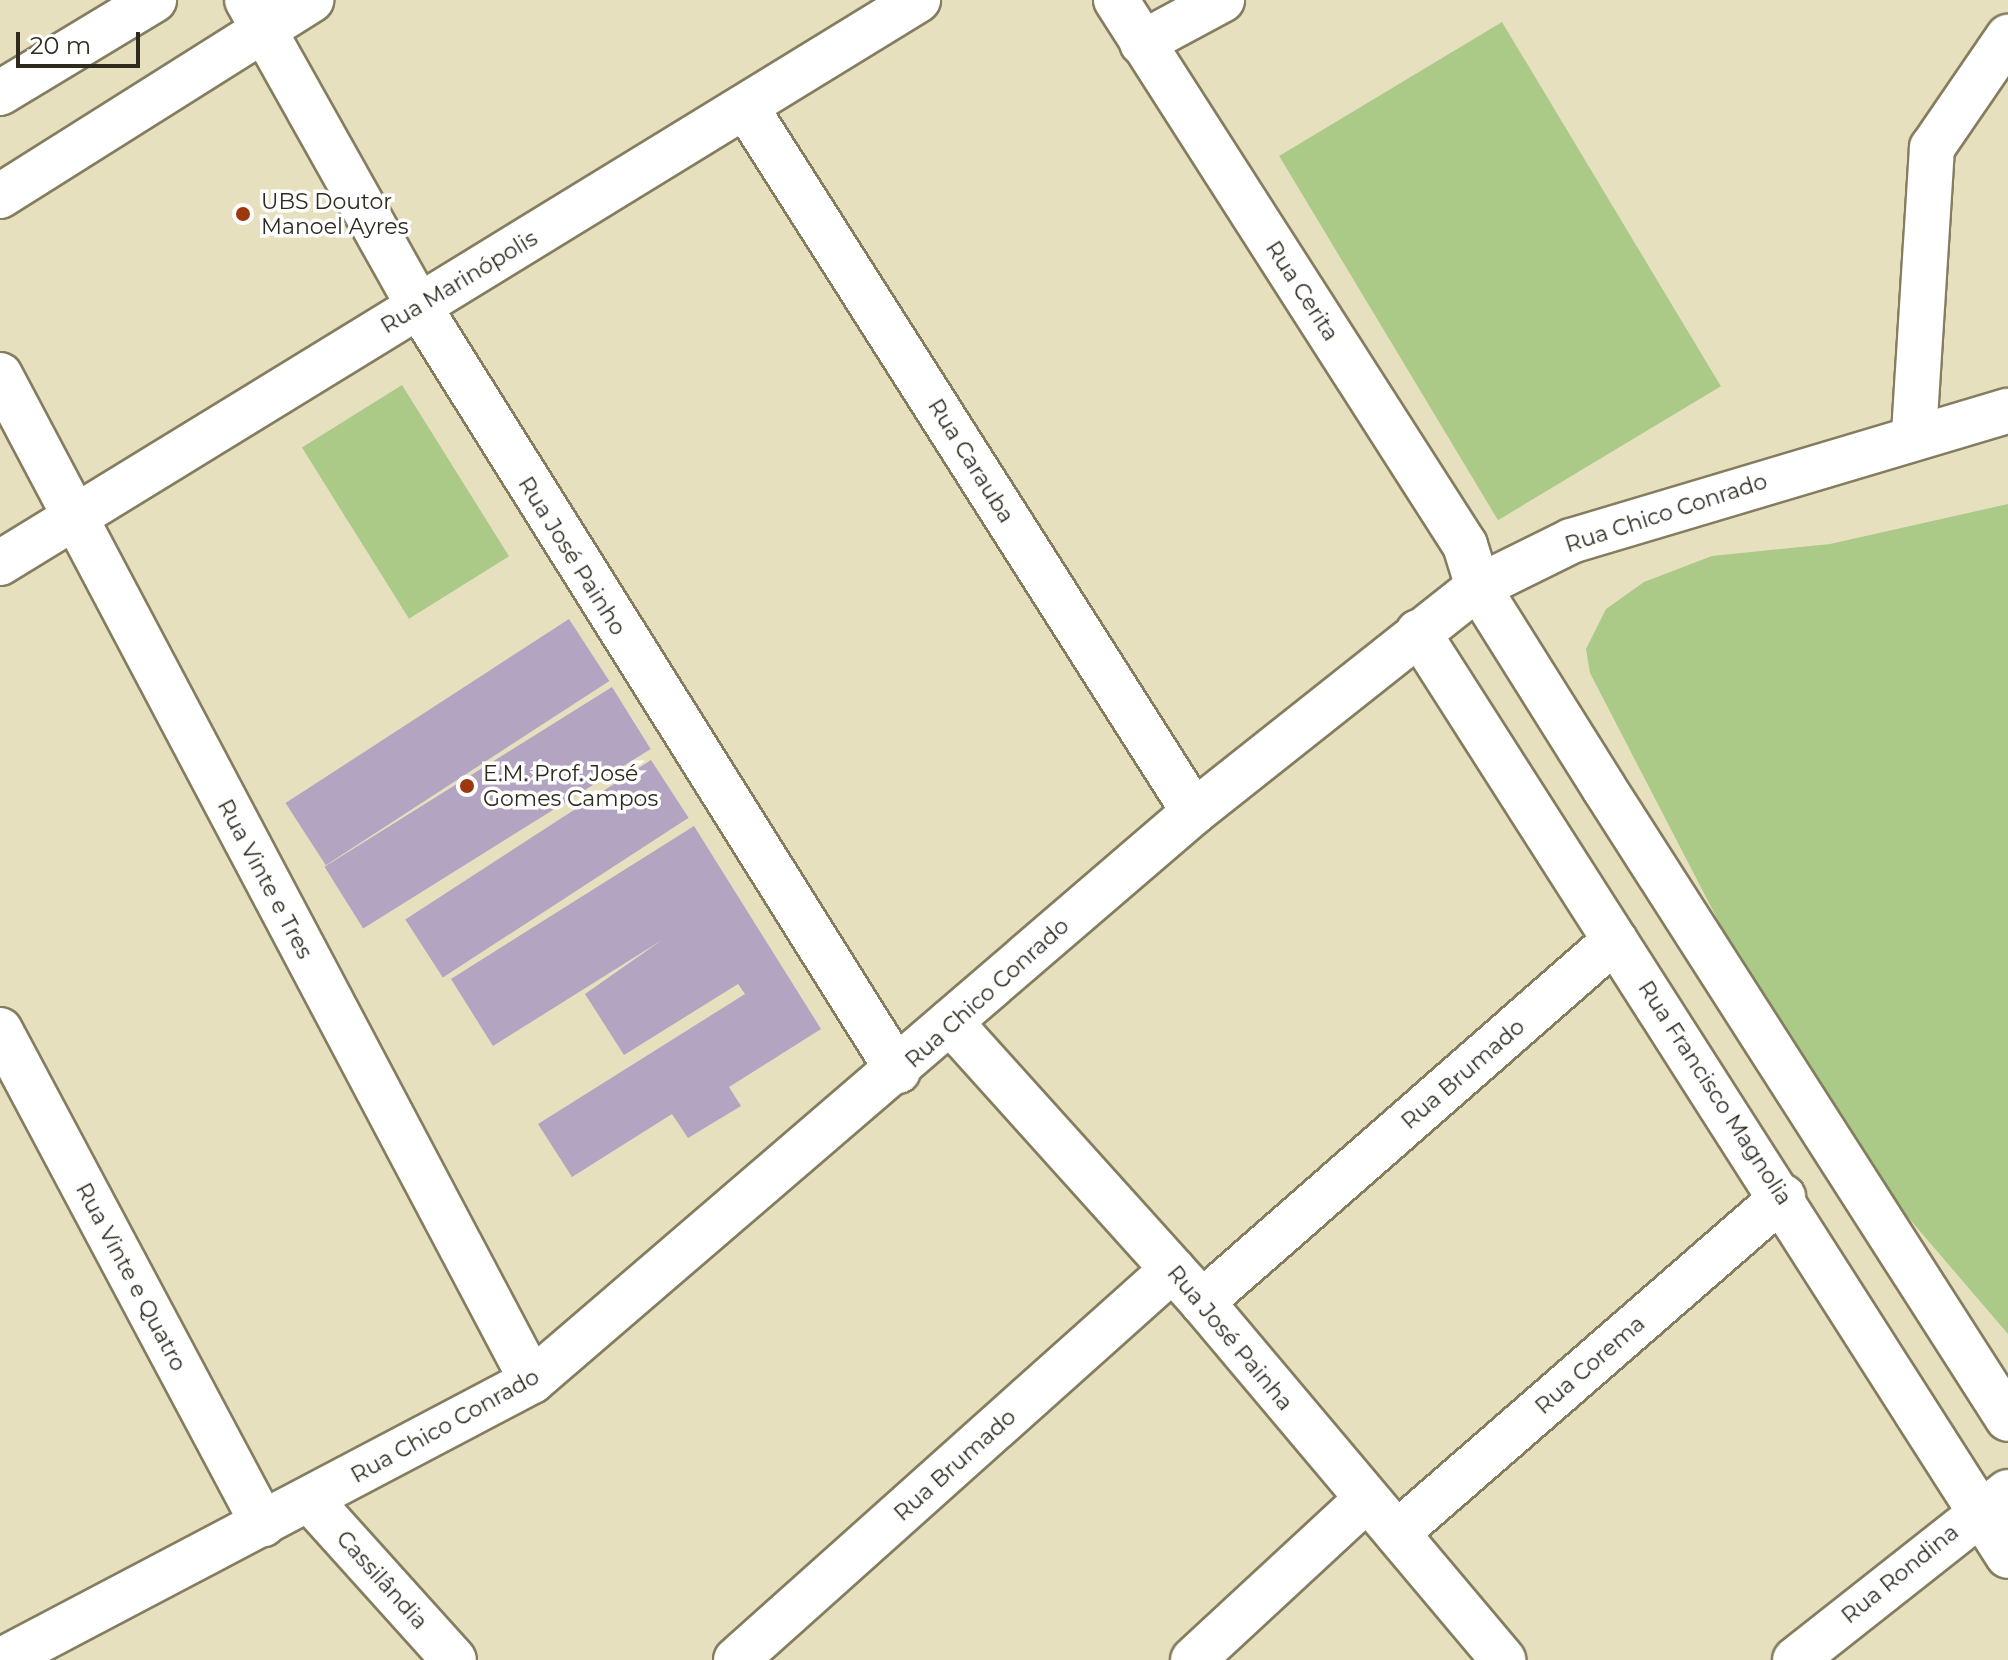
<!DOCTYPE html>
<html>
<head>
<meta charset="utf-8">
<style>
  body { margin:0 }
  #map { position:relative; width:2008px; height:1660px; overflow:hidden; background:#e7e0bf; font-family:Montserrat,sans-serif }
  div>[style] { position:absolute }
  .green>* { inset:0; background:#abca88; transform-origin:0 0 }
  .building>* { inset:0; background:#b3a4c1; transform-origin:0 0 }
  .roads { filter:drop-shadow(2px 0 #847d60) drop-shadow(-2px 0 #847d60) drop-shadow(0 2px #847d60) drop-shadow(0 -2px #847d60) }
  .street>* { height:44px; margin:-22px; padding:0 22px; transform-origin:22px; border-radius:22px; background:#fff }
  .secondary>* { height:44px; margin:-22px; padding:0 22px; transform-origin:22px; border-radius:22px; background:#fff }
  .dots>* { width:22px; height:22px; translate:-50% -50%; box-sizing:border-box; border:4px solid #fff; border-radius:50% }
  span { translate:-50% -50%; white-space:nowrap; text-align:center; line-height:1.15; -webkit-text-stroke:7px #fff; paint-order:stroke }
  .poi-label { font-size:22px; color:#2e2b1e }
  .left { translate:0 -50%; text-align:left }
  .street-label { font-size:22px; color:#2e2b1e }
  .scale { position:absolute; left:16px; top:32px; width:124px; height:36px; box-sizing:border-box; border:4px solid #2e2b1e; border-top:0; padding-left:10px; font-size:24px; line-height:28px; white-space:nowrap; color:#2e2b1e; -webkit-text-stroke:6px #fff; paint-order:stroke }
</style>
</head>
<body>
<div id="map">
  <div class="green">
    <div style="left:1502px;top:22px;width:425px;height:260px;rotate:59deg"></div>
    <div style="left:402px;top:385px;width:202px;height:118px;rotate:58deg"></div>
    <div style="clip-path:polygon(2008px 504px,2008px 1334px,1865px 1167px,1782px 1044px,1590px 673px,1586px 649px,1606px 609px,1644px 582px,1712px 556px,1830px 544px)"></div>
  </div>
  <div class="building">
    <div style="left:569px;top:619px;width:74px;height:338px;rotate:57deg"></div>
    <div style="left:612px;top:687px;width:73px;height:339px;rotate:58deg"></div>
    <div style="left:651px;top:760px;width:69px;height:293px;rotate:57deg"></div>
    <div style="clip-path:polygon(694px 826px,821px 1029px,729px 1087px,741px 1106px,688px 1138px,672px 1114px,572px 1177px,538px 1124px,745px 994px,738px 984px,624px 1055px,585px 994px,662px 940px,493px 1046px,451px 979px)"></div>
  </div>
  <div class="roads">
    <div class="street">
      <div style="left:247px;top:0;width:350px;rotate:60.7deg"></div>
      <div style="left:418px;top:305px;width:904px;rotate:57.93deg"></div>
      <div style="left:1116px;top:0;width:647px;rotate:57.37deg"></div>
      <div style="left:1465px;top:545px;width:44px;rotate:72.8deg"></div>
      <div style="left:1478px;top:587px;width:237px;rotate:57.9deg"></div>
      <div style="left:1604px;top:788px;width:749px;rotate:57.37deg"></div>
      <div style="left:1142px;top:43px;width:91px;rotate:-28.3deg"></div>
      <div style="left:747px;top:109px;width:833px;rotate:57.55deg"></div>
      <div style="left:0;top:375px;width:1138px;rotate:62.13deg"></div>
      <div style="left:1914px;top:434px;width:287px;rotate:-86.4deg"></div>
      <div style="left:1932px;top:148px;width:135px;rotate:-55.6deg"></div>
      <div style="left:0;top:563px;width:1077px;rotate:-31.52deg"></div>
      <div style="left:1418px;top:632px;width:1096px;rotate:57.44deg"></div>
      <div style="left:950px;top:1022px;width:377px;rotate:48deg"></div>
      <div style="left:1202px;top:1302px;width:468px;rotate:49.9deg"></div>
      <div style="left:0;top:1030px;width:560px;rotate:61.97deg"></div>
      <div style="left:1202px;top:1302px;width:549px;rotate:-41.23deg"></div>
      <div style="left:310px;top:1500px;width:215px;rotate:48deg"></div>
      <div style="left:1397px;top:1533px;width:512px;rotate:-41.04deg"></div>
      <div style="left:2px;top:1660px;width:599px;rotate:-27.76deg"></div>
      <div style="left:532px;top:1381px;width:873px;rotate:-40.68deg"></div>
      <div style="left:1194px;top:812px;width:362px;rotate:-38.4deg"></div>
      <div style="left:1478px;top:587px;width:104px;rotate:-26.3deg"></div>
      <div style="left:1571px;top:541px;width:456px;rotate:-16.6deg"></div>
      <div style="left:736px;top:1660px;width:586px;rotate:-41.82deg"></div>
      <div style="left:1193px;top:1660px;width:236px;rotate:-42.8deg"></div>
      <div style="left:1795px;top:1660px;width:271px;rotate:-38.3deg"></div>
    </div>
    <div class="secondary">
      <div style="left:0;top:93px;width:180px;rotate:-31.1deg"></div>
      <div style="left:0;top:196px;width:368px;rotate:-32.2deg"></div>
    </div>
  </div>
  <div class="dots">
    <div style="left:243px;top:214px;background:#9d370d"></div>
    <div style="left:467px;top:786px;background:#9d370d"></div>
  </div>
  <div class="poi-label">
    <span class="left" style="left:261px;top:214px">UBS Doutor<br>Manoel Ayres</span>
    <span class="left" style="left:483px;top:786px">E.M. Prof. José<br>Gomes Campos</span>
  </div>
  <div class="street-label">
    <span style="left:459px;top:282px;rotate:-31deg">Rua Marinópolis</span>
    <span style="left:1302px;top:291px;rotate:57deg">Rua Cerita</span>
    <span style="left:971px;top:461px;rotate:58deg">Rua Carauba</span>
    <span style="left:1666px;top:513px;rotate:-18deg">Rua Chico Conrado</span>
    <span style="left:572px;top:556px;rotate:58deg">Rua José Painho</span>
    <span style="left:265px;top:879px;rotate:62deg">Rua Vinte e Tres</span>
    <span style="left:987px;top:993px;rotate:-42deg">Rua Chico Conrado</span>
    <span style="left:1463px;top:1074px;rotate:-41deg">Rua Brumado</span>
    <span style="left:1715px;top:1093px;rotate:57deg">Rua Francisco Magnolia</span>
    <span style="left:131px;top:1277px;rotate:62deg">Rua Vinte e Quatro</span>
    <span style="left:1230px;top:1338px;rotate:50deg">Rua José Painha</span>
    <span style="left:1590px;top:1365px;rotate:-41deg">Rua Corema</span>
    <span style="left:445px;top:1426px;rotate:-29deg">Rua Chico Conrado</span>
    <span style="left:955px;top:1465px;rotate:-42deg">Rua Brumado</span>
    <span style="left:1900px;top:1574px;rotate:-39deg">Rua Rondina</span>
    <span style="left:382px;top:1580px;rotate:48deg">Cassilândia</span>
  </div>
  <div class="scale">20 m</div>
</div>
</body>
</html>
